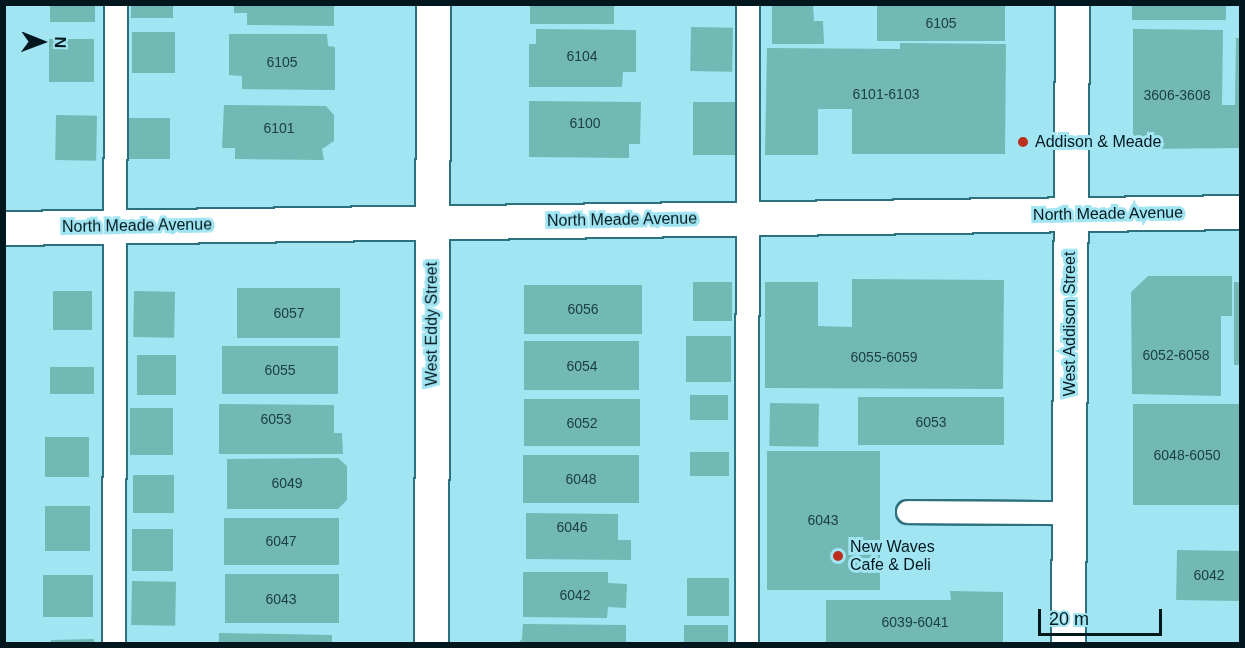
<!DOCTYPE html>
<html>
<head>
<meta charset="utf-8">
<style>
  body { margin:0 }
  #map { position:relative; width:1245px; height:648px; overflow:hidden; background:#a1e5f3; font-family:Arial,sans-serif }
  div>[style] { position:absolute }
  .building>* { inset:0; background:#72b8b4; transform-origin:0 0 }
  .roads { filter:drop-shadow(2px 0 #2c717d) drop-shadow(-2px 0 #2c717d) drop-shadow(0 2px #2c717d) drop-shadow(0 -2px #2c717d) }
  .lane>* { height:22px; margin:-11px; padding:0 11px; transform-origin:11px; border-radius:11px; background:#fff }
  .street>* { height:33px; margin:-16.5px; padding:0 16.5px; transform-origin:16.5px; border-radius:16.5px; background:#fff }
  .secondary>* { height:33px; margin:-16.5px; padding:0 16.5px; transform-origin:16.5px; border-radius:16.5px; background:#fff }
  .dots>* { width:16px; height:16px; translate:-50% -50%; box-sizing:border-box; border:3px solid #a1e5f3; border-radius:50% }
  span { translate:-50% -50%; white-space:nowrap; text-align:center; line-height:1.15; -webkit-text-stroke:6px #a1e5f3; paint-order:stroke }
  .number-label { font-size:14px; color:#1c4043 }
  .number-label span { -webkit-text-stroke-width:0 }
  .poi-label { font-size:16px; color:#00181d }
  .left { translate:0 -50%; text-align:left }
  .street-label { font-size:16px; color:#00181d }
  .frame { position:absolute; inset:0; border:6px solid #00181d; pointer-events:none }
  .north { position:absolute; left:12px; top:12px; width:60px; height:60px; -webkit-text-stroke:4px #a1e5f3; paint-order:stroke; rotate:91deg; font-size:16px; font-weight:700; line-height:24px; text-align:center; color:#00181d }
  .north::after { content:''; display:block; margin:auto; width:21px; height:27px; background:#00181d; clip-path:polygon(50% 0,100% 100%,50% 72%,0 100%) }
  .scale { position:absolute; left:1038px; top:609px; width:124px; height:27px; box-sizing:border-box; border:3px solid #00181d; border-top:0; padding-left:8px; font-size:18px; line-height:21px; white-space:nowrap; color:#00181d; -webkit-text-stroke:4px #a1e5f3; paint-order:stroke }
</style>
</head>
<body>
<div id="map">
  <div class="building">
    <div style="left:50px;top:4px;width:45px;height:18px"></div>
    <div style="clip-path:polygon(234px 4px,334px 4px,334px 26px,247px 25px,247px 13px,234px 13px)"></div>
    <div style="left:530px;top:4px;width:84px;height:20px"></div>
    <div style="clip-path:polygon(772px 4px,813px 4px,814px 21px,823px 21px,824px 44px,772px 44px)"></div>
    <div style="left:877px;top:4px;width:128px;height:37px"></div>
    <div style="left:1132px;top:4px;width:94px;height:16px"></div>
    <div style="left:131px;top:5px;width:42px;height:13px"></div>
    <div style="left:691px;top:27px;width:42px;height:44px;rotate:1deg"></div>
    <div style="clip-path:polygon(536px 29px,636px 30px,636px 72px,623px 72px,622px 87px,529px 87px,529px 44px,536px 44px)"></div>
    <div style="clip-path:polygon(1133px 29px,1223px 30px,1222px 105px,1235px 105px,1236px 38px,1240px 38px,1240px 148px,1146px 149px,1133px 134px)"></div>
    <div style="left:132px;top:32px;width:43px;height:41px"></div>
    <div style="clip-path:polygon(229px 34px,327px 34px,328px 46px,335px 47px,335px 90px,242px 89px,242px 76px,229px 75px)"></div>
    <div style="left:49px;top:39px;width:45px;height:43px"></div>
    <div style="clip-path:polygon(900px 43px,1006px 44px,1005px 154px,852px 154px,852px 109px,818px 109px,818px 155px,765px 155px,767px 48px,900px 49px)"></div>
    <div style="clip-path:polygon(529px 101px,641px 102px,640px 144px,629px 144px,629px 158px,529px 157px)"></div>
    <div style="left:693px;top:102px;width:43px;height:53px"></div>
    <div style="clip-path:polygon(224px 105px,326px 106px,334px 115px,334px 141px,322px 149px,324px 160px,235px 159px,235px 148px,222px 148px)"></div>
    <div style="left:56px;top:115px;width:41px;height:45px;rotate:1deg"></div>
    <div style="left:129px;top:118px;width:41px;height:41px"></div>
    <div style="clip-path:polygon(1148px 276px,1232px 276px,1232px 316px,1221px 316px,1221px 396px,1132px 394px,1131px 292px)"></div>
    <div style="clip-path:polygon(852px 279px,1004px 280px,1003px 389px,765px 388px,765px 282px,818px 282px,818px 326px,852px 327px)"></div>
    <div style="left:693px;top:282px;width:39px;height:39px"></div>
    <div style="left:1240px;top:282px;width:83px;height:6px;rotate:90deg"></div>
    <div style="left:524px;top:285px;width:118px;height:49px"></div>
    <div style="left:237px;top:288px;width:103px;height:50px"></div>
    <div style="left:53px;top:291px;width:39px;height:39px"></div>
    <div style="left:134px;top:291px;width:41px;height:46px;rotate:1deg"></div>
    <div style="left:686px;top:336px;width:45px;height:46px"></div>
    <div style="left:524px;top:341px;width:115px;height:49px"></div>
    <div style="left:222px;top:346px;width:116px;height:48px"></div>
    <div style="left:137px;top:355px;width:39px;height:40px"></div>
    <div style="left:50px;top:367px;width:44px;height:27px"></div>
    <div style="left:690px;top:395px;width:38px;height:25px"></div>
    <div style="left:858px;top:397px;width:146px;height:48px"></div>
    <div style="left:524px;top:399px;width:116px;height:47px"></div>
    <div style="left:770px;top:403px;width:49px;height:43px;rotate:1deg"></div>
    <div style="clip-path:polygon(219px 404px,334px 405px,334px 433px,342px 433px,343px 454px,219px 454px)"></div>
    <div style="left:1133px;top:404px;width:107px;height:101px"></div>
    <div style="left:130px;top:408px;width:43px;height:47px"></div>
    <div style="left:45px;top:437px;width:44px;height:40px"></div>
    <div style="left:767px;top:451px;width:113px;height:139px"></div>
    <div style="left:690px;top:452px;width:39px;height:24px"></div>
    <div style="left:523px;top:455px;width:116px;height:48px"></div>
    <div style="clip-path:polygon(338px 458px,347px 466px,347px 500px,338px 509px,227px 509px,227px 459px)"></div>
    <div style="left:133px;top:475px;width:41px;height:38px"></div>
    <div style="left:45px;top:506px;width:45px;height:45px"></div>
    <div style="clip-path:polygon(526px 513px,618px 514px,618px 540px,631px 540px,631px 560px,526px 559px)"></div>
    <div style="left:224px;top:518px;width:115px;height:47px"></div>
    <div style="left:132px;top:529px;width:41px;height:42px"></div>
    <div style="left:1177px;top:550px;width:63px;height:50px;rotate:1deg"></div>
    <div style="clip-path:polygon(523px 572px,608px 572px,608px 583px,627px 584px,626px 608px,608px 607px,607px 618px,523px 617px)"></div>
    <div style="left:225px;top:574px;width:114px;height:49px"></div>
    <div style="left:43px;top:575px;width:50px;height:42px"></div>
    <div style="left:729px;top:578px;width:38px;height:42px;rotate:90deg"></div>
    <div style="left:132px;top:581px;width:44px;height:44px;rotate:1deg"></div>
    <div style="clip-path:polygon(950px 591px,1003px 592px,1003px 644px,826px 644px,826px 600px,951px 600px)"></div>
    <div style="clip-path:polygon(523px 624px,626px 625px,626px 644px,517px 644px,522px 639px)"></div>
    <div style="left:684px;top:625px;width:44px;height:19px"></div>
    <div style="left:219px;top:633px;width:113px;height:11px;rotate:1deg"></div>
    <div style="clip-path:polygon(94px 639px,94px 644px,51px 644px,51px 640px)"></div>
  </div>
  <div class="roads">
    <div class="lane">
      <div style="left:908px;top:512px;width:161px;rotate:0.4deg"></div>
      <div style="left:114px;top:644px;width:640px;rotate:-89.82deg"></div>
      <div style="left:747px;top:644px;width:640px;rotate:-89.91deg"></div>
    </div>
    <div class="street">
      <div style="left:4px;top:228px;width:1236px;rotate:-0.74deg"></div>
      <div style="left:431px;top:644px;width:640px;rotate:-89.82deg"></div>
    </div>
    <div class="secondary">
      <div style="left:1068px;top:644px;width:640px;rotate:-89.64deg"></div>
    </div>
  </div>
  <div class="dots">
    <div style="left:1023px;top:142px;background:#bb2f1c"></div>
    <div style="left:838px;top:556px;background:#bb2f1c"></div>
  </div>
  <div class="number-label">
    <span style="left:941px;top:23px">6105</span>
    <span style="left:582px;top:56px">6104</span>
    <span style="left:282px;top:62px">6105</span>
    <span style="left:886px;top:94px">6101-6103</span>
    <span style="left:1177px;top:95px">3606-3608</span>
    <span style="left:585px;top:123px">6100</span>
    <span style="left:279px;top:128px">6101</span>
    <span style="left:583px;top:309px">6056</span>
    <span style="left:289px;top:313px">6057</span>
    <span style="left:1176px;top:355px">6052-6058</span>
    <span style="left:884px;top:357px">6055-6059</span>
    <span style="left:582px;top:366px">6054</span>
    <span style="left:280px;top:370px">6055</span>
    <span style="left:276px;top:419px">6053</span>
    <span style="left:931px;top:422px">6053</span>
    <span style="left:582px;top:423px">6052</span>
    <span style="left:1187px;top:455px">6048-6050</span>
    <span style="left:581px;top:479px">6048</span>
    <span style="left:287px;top:483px">6049</span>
    <span style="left:823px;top:520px">6043</span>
    <span style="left:572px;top:527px">6046</span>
    <span style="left:281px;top:541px">6047</span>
    <span style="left:1209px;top:575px">6042</span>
    <span style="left:575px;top:595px">6042</span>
    <span style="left:281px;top:599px">6043</span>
    <span style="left:915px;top:622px">6039-6041</span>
  </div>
  <div class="poi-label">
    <span class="left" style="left:1035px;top:142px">Addison &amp; Meade</span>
    <span class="left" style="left:850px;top:556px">New Waves<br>Cafe &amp; Deli</span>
  </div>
  <div class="street-label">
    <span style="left:1108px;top:214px;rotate:-1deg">North Meade Avenue</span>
    <span style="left:622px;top:220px;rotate:-1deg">North Meade Avenue</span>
    <span style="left:137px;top:226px;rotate:-1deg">North Meade Avenue</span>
    <span style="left:432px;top:324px;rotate:-90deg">West Eddy Street</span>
    <span style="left:1070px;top:324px;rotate:-90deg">West Addison Street</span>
  </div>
  <div class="frame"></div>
  <div class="north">N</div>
  <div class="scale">20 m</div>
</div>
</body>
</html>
